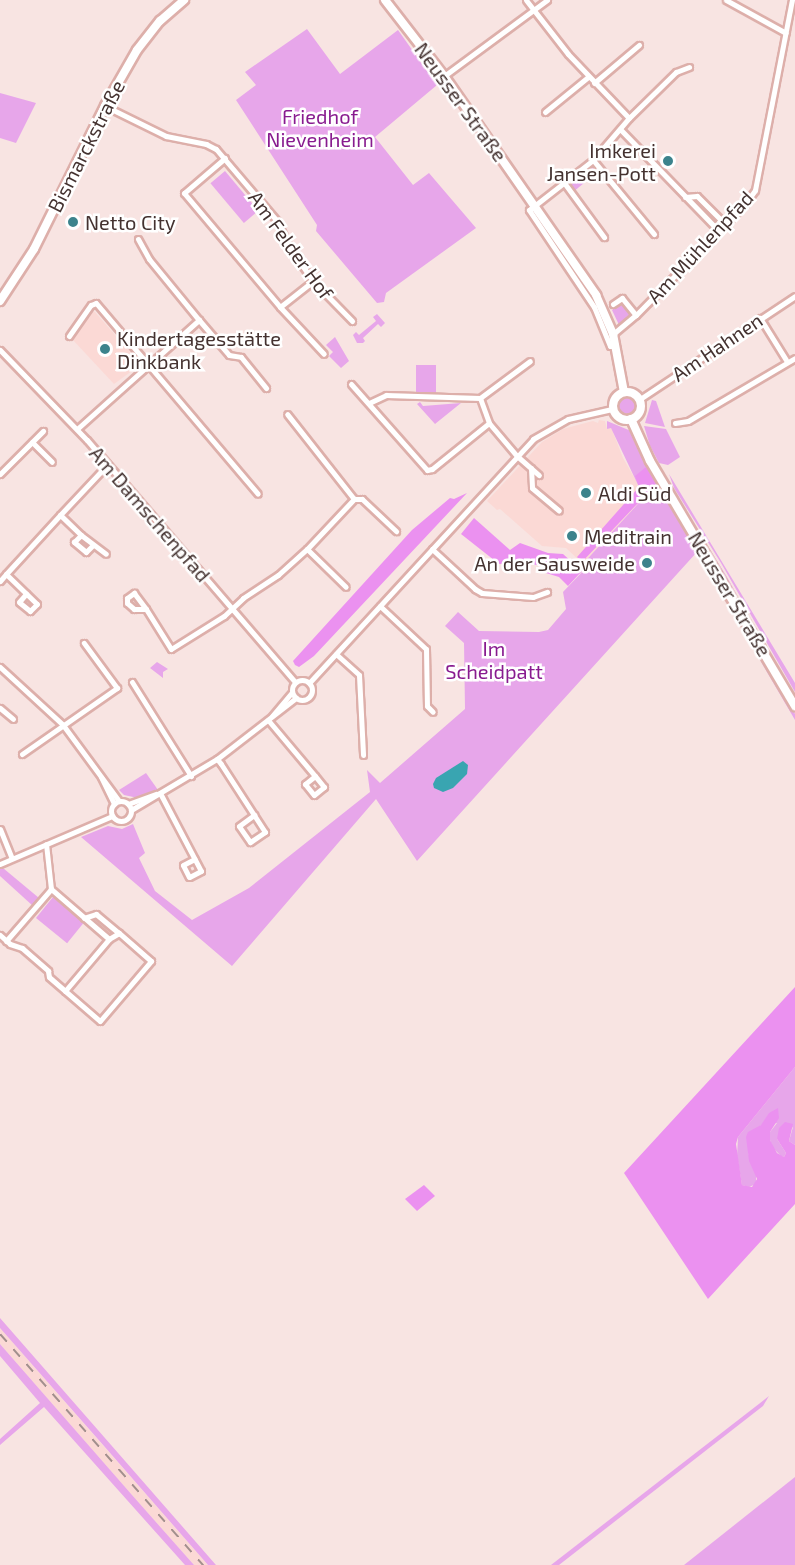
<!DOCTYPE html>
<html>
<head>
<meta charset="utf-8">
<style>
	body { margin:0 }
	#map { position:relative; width:795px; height:1565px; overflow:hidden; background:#f8e4e2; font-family:"Exo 2",sans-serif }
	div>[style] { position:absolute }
	.built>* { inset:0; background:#fbd9d5 }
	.green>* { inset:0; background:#e7a6ea; transform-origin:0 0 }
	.round { border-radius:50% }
	.forest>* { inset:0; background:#eb91f0 }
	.water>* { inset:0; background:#39a5b1 }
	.roads { filter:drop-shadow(2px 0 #ddafaa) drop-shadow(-2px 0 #ddafaa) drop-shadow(0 2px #ddafaa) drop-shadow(0 -2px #ddafaa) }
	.street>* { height:5px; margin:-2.5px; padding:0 2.5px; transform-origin:2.5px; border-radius:2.5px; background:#fff }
	.street>.ring { margin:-2.5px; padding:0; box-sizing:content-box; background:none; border:5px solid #fff; border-radius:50% }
	.secondary>* { height:8px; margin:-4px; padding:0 4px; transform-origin:4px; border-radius:4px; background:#fff }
	.secondary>.ring { margin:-4px; padding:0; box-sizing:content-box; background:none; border:8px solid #fff; border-radius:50% }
	.rail>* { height:2px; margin-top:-1px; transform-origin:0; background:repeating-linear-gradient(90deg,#a28f8d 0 10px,transparent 0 20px) }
	.dots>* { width:16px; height:16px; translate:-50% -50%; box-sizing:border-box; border:3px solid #fff; border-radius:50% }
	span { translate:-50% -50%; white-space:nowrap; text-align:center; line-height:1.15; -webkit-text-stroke:5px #fff; paint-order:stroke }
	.street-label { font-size:20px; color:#443230 }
	.park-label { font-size:20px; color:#881b8f }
	.poi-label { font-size:20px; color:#443230 }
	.right { translate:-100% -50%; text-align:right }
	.left { translate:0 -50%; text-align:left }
</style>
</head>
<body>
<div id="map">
	<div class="built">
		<div style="clip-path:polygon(91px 311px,95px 312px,137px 360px,136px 368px,114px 384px,72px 339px)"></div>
		<div style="clip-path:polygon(599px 420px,605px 421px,607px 429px,611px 427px,623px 458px,645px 496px,583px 564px,566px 548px,542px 546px,500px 509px,497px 510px,487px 501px,542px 442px,563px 429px,593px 421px,598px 423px)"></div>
		<div style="clip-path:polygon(0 1328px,208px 1565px,194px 1565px,132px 1495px,0 1344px)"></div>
	</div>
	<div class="green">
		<div style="clip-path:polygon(307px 29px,340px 74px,398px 30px,437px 85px,375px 137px,413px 185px,429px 173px,476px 228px,386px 293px,384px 302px,377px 303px,316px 231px,317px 225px,236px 100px,256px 85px,245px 72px)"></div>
		<div style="clip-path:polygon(0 93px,36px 103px,16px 143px,0 138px)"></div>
		<div style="clip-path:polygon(594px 164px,600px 170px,573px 192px,568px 184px)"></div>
		<div style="left:225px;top:171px;width:52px;height:19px;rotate:50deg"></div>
		<div style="clip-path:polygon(622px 301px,633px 313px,619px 325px,612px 310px)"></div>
		<div style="clip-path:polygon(377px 314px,385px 323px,381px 327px,378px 324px,363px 338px,365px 341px,363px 343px,357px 343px,353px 335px,356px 332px,359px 335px,376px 321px,373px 317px)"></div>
		<div style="clip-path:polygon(335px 337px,349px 361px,341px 368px,329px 356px,333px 352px,326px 345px)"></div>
		<div style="left:416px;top:365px;width:20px;height:29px"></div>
		<div class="round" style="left:615px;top:394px;width:22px;height:22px"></div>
		<div style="clip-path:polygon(652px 400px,656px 401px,665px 427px,645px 423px)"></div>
		<div style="clip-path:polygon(420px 402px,423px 406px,461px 403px,435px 424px,417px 404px)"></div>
		<div style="clip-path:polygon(607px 421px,631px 431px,657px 483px,725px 590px,795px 714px,795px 720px,697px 552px,417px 861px,376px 799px,232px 966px,81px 837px,108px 826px,122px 829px,133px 824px,145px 853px,139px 858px,155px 891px,192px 920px,249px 888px,370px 792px,367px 770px,380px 783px,465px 709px,464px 643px,445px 626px,458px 612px,479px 631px,539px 632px,548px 630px,566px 609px,563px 592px,583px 571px,580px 567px,657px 483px,639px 487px,611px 428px,607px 429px)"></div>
		<div style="clip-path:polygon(644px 426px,666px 429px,680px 457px,668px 465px,659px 463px,650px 446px)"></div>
		<div style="clip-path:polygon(663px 474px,727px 577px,795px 700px,725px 578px)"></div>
		<div style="clip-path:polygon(669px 474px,795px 683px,795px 692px,721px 563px,674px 488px)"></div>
		<div style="clip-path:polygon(157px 662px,168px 669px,163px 672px,163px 678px,150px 668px)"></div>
		<div style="clip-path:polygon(146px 773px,158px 790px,138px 798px,124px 795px,119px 790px)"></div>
		<div style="clip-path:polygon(3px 868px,39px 898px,33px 906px,0 876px,0 869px)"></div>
		<div style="left:53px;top:897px;width:40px;height:27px;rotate:39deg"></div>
		<div style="clip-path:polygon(795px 1067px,795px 1145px,789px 1141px,793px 1127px,777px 1139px,786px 1153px,784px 1157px,781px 1156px,773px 1148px,770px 1140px,770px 1132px,777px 1123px,761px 1125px,748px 1146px,748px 1153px,756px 1173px,756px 1184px,749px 1187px,742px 1185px,737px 1156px,738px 1137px)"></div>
		<div style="clip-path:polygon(0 1318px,216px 1565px,208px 1565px,104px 1446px,0 1328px)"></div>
		<div style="clip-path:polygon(0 1344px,132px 1495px,194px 1565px,185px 1565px,44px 1407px,0 1445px,0 1439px,40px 1403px,0 1356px)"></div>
		<div style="clip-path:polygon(769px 1396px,763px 1406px,559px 1565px,551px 1565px)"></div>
		<div style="clip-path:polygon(795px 1477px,795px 1565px,684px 1565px)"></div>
	</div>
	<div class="forest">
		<div style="clip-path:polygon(646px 467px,657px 483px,582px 562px,577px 557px,639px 487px,635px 476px)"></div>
		<div style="clip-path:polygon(467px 493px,314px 656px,299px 667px,295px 665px,293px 661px,412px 530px,450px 498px,454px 499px)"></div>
		<div style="clip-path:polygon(474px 518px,510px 550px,520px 543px,548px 553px,563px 554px,582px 571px,568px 586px,559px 577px,546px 573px,543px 565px,499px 564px,461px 534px)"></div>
		<div style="clip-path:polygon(795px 987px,795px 1067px,738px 1137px,736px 1144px,742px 1185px,752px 1187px,757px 1179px,749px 1161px,746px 1137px,748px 1132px,761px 1125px,769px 1113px,778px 1108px,779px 1118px,770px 1132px,770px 1140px,777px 1153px,784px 1157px,786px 1153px,777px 1139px,779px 1128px,785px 1122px,793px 1124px,789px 1141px,795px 1145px,795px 1204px,708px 1299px,624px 1173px)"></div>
		<div style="clip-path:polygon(424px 1185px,435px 1196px,417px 1211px,405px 1199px)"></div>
	</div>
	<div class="water">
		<div style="clip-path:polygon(463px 761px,468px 765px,467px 774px,453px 788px,443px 792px,434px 788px,433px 784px,436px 778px)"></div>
	</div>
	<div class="roads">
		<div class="street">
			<div style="left:526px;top:0;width:68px;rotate:52.1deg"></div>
			<div style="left:568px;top:54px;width:88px;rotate:46.4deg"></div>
			<div style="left:726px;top:0;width:68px;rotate:28.8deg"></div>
			<div style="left:444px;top:76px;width:128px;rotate:-36.4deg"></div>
			<div style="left:594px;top:83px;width:59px;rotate:-40.2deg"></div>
			<div style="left:105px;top:106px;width:68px;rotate:26.2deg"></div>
			<div style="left:166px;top:136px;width:41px;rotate:11.3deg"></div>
			<div style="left:206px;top:144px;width:11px;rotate:27deg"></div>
			<div style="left:216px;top:149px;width:94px;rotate:49.7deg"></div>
			<div style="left:277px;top:221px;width:26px;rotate:65deg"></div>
			<div style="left:288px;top:245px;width:44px;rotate:55.2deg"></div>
			<div style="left:313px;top:281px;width:56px;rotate:45.7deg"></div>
			<div style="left:545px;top:112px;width:55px;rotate:-39.1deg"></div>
			<div style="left:620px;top:129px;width:142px;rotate:45.9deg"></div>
			<div style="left:225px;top:158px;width:54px;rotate:139.5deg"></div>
			<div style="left:184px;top:193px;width:149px;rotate:49.9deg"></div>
			<div style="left:280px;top:307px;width:64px;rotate:46.9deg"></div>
			<div style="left:593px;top:160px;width:96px;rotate:50.5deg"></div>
			<div style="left:565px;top:184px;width:66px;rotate:53.7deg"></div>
			<div style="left:685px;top:197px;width:12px;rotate:-5deg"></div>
			<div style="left:697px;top:196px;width:40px;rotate:45deg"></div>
			<div style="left:138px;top:239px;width:23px;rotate:61deg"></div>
			<div style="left:149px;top:259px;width:79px;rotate:50.7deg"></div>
			<div style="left:199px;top:320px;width:46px;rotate:49.4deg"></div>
			<div style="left:229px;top:355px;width:12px;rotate:9deg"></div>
			<div style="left:241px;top:357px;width:40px;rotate:51deg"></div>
			<div style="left:613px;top:304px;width:11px;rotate:-34deg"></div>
			<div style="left:622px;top:298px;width:22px;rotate:51deg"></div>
			<div style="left:280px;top:307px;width:42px;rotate:-38.2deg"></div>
			<div style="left:760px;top:318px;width:49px;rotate:58.2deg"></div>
			<div style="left:613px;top:334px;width:30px;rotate:-40deg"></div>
			<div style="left:636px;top:315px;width:156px;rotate:-45.5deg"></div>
			<div style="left:745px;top:204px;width:17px;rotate:-54deg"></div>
			<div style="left:755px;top:190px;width:194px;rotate:-79deg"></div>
			<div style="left:69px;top:336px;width:38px;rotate:-55deg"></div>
			<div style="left:91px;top:305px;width:5px;rotate:-22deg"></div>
			<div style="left:96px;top:303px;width:250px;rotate:49.7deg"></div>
			<div style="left:616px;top:345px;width:6px;rotate:171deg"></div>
			<div style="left:610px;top:346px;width:42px;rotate:-112.3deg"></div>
			<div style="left:594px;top:307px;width:117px;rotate:-123.8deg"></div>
			<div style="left:529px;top:210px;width:81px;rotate:-38deg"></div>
			<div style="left:593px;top:160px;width:55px;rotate:-49.4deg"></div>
			<div style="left:629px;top:118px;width:66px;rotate:-44.4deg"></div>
			<div style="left:676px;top:72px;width:14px;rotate:-21deg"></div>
			<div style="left:0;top:350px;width:125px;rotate:46deg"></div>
			<div style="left:87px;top:440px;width:319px;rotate:49.3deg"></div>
			<div style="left:351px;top:384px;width:115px;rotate:48.5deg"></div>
			<div style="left:427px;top:470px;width:5px;rotate:-11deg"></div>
			<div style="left:432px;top:469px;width:73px;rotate:-38.9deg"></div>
			<div style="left:480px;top:398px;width:27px;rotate:70deg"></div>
			<div style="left:489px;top:423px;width:43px;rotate:49.7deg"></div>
			<div style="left:517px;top:456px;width:29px;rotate:41deg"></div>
			<div style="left:480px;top:398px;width:62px;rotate:-36.5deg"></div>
			<div style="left:640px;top:399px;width:186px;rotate:-33.6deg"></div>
			<div style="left:369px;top:403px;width:19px;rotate:-25deg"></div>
			<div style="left:386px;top:395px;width:94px;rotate:1.8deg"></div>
			<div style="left:675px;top:423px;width:13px;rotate:-9deg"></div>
			<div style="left:688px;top:421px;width:124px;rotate:-30.5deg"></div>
			<div style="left:77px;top:429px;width:164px;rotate:-41.8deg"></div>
			<div style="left:32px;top:442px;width:28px;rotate:45deg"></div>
			<div style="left:531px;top:468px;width:20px;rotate:87deg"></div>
			<div style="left:532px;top:488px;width:35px;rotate:40deg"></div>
			<div style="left:0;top:474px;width:61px;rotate:-45deg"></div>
			<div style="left:354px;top:499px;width:8px"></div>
			<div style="left:362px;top:499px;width:47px;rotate:43.3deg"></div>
			<div style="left:81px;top:535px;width:29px;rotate:-136deg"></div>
			<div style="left:60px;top:515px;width:69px;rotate:-46.8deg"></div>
			<div style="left:93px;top:545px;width:10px;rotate:135deg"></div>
			<div style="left:86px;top:552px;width:16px;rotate:-140deg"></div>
			<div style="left:74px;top:542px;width:10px;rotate:-45deg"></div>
			<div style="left:81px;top:535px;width:31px;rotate:37deg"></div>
			<div style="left:307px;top:549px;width:54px;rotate:44.3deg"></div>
			<div style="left:432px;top:549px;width:59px;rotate:42.9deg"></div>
			<div style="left:475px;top:589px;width:8px;rotate:30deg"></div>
			<div style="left:482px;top:593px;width:51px;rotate:4.5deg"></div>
			<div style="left:533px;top:597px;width:15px;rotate:-20deg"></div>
			<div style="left:6px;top:574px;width:80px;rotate:-47.5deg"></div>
			<div style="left:0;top:581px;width:9px;rotate:-49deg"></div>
			<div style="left:6px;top:574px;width:43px;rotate:44.1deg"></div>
			<div style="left:37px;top:604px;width:10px;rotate:135deg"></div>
			<div style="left:30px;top:611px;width:14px;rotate:-141deg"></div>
			<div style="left:19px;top:602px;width:11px;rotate:-49deg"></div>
			<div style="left:380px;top:606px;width:63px;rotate:43.1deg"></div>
			<div style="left:426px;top:649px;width:57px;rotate:89deg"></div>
			<div style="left:427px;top:706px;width:8px;rotate:45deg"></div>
			<div style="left:146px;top:609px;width:12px;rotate:180deg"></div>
			<div style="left:134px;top:609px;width:9px;rotate:-139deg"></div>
			<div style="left:127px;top:603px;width:5px;rotate:-90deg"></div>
			<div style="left:127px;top:598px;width:9px;rotate:-36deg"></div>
			<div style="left:134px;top:593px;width:20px;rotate:53deg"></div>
			<div style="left:146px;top:609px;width:47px;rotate:58deg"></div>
			<div style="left:171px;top:649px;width:62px;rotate:-31.9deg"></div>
			<div style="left:224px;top:616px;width:26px;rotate:-43deg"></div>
			<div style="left:243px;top:598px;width:42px;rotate:-33.3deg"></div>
			<div style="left:278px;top:575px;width:39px;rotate:-42deg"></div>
			<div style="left:307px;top:549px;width:69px;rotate:-46.8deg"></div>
			<div style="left:354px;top:499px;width:108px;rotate:-128.2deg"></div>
			<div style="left:336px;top:654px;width:31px;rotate:42deg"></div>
			<div style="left:359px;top:675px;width:80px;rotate:87.1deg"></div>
			<div style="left:0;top:667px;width:86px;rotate:42.6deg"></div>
			<div style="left:63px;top:725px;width:94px;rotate:53.6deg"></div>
			<div class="ring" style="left:292px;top:680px;width:15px;height:15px"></div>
			<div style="left:132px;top:682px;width:111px;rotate:57.9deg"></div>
			<div style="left:309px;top:683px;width:331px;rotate:-47.4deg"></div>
			<div style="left:533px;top:439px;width:40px;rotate:-29.7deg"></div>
			<div style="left:568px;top:419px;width:45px;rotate:-12.8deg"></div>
			<div style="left:0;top:708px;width:17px;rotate:40deg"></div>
			<div style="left:272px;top:716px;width:31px;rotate:-50deg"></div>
			<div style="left:268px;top:720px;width:73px;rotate:50deg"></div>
			<div style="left:315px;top:776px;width:13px;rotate:141deg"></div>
			<div style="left:305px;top:784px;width:14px;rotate:51deg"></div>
			<div style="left:314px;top:795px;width:13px;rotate:-39deg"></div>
			<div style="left:324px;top:787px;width:14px;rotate:-129deg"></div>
			<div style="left:22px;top:754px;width:116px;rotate:-34.8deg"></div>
			<div style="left:117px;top:688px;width:56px;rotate:-126.3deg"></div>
			<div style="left:217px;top:759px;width:6px;rotate:51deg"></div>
			<div style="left:221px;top:764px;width:81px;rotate:57.1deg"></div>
			<div style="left:265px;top:832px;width:18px;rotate:146deg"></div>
			<div style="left:250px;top:842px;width:19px;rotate:-125deg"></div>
			<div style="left:239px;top:826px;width:19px;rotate:-36deg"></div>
			<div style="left:101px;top:777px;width:30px;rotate:64deg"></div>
			<div style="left:160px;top:793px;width:88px;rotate:62.3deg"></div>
			<div style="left:201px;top:871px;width:13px;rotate:153deg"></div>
			<div style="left:189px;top:877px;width:13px;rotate:-117deg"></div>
			<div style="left:183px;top:865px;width:13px;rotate:-27deg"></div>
			<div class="ring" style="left:111px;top:801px;width:15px;height:15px"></div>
			<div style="left:128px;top:804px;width:30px;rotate:-20deg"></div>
			<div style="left:131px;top:810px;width:100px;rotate:-30.7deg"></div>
			<div style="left:217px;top:759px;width:100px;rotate:-37.7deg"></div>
			<div style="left:0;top:829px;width:31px;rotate:68deg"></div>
			<div style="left:0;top:864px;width:122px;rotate:-23.2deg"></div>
			<div style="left:84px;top:918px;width:13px;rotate:-18deg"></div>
			<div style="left:96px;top:914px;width:30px;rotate:40deg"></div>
			<div style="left:0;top:935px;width:13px;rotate:42deg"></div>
			<div style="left:10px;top:944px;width:13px;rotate:18deg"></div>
			<div style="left:22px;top:948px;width:35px;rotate:41deg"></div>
			<div style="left:48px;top:971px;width:6px;rotate:81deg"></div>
			<div style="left:49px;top:977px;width:67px;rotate:40.8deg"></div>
			<div style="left:100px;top:1021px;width:79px;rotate:-49.6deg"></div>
			<div style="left:151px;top:961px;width:43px;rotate:-138.8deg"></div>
			<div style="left:119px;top:933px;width:12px;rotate:149deg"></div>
			<div style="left:109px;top:939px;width:77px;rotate:-139.2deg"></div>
			<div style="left:51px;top:889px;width:45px;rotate:-96.3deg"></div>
			<div style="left:6px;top:941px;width:69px;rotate:-49.1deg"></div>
			<div style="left:65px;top:991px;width:68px;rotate:-49.8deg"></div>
		</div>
		<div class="secondary">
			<div style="left:385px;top:0;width:96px;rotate:52.2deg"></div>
			<div style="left:444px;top:76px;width:267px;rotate:55.2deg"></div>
			<div style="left:596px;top:295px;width:43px;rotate:66.4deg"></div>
			<div style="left:613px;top:334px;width:59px;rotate:79.3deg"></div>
			<div style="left:0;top:301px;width:62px;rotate:-56.8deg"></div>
			<div style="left:34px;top:249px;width:160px;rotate:-63.6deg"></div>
			<div style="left:105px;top:106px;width:64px;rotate:-60.3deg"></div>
			<div style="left:137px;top:50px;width:37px;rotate:-52deg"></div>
			<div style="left:160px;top:21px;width:32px;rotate:-41deg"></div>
			<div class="ring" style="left:613px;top:392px;width:20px;height:20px"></div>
			<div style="left:631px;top:419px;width:46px;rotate:65.7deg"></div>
			<div style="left:650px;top:461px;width:285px;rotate:59.4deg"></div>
		</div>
	</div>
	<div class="rail">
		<div style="left:0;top:1334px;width:308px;rotate:48.7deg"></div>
	</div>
	<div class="dots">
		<div style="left:668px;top:161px;background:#3c838c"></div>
		<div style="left:73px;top:222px;background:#3c838c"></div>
		<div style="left:105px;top:349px;background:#3c838c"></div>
		<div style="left:586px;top:493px;background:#3c838c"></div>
		<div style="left:572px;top:536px;background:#3c838c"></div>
		<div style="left:647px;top:563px;background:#3c838c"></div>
	</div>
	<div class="street-label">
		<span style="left:461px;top:102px;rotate:54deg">Neusser Straße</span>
		<span style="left:86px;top:146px;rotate:-63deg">Bismarckstraße</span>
		<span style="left:291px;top:245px;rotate:54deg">Am Felder Hof</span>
		<span style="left:700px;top:247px;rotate:-47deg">Am Mühlenpfad</span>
		<span style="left:717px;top:347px;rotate:-34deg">Am Hahnen</span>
		<span style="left:150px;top:514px;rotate:49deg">Am Damschenpfad</span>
		<span style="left:730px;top:594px;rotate:59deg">Neusser Straße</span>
	</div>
	<div class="park-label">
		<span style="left:320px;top:128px">Friedhof<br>Nievenheim</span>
		<span style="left:494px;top:660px">Im<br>Scheidpatt</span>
	</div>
	<div class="poi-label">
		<span class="right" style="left:656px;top:162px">Imkerei<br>Jansen-Pott</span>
		<span class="left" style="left:85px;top:222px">Netto City</span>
		<span class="left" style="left:117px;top:350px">Kindertagesstätte<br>Dinkbank</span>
		<span class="left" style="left:598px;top:493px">Aldi Süd</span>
		<span class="left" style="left:584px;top:536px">Meditrain</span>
		<span class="right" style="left:635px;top:563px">An der Sausweide</span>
	</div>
</div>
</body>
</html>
